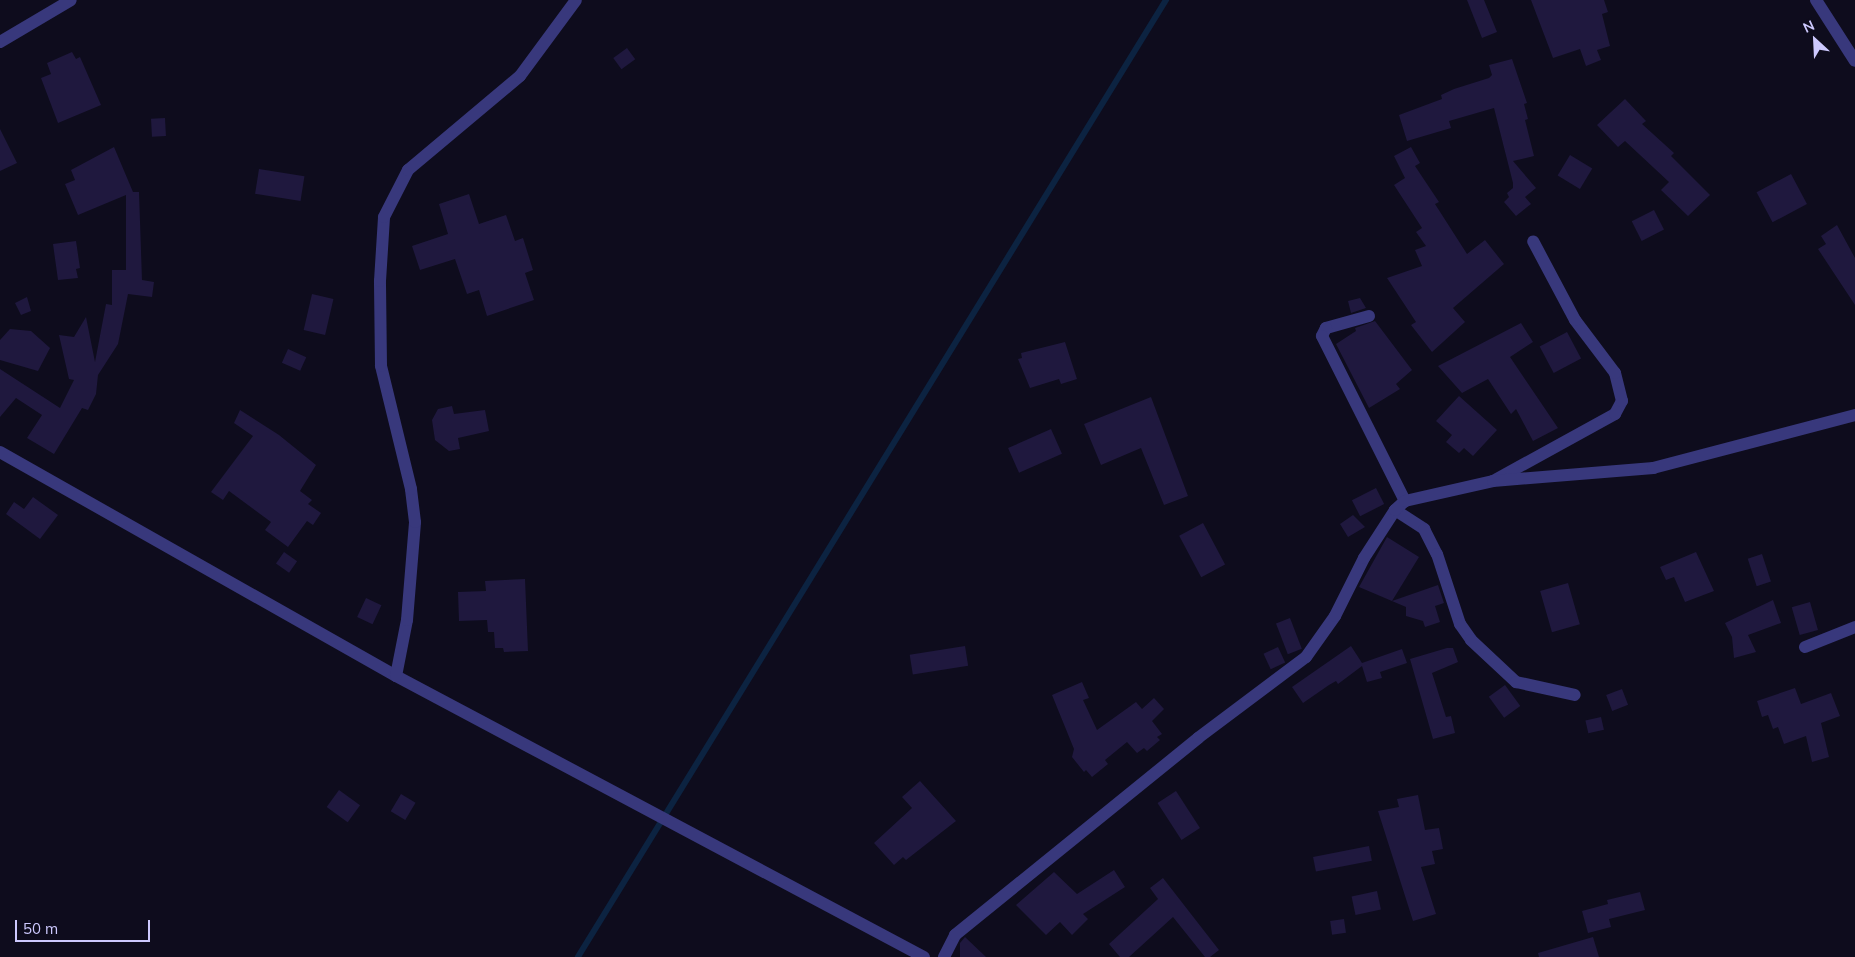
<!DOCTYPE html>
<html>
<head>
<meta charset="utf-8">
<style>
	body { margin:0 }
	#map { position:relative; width:1855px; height:957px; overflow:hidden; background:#0e0c1d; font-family:Mulish,sans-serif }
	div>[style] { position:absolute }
	.stream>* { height:5.5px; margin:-2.75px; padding:0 2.75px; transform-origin:2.75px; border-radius:2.75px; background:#0c2341 }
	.building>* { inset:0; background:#1f183e; transform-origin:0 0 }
	.minor>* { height:12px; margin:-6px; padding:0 6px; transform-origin:6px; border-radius:6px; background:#38387c }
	span { translate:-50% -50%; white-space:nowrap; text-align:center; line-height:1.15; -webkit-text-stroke:4.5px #0e0c1d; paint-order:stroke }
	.north { position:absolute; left:1790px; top:15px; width:50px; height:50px; -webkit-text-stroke:4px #0e0c1d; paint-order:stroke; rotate:335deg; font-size:14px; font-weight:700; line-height:20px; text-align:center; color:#cdc9fe }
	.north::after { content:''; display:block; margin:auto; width:18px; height:22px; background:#cdc9fe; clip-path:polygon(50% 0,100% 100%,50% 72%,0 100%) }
	.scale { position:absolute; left:15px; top:920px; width:135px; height:22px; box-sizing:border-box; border:2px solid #cdc9fe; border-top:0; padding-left:6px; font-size:15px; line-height:18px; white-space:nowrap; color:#cdc9fe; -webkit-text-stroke:4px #0e0c1d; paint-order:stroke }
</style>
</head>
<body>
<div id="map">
	<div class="stream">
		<div style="left:578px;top:957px;width:1123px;rotate:-58.43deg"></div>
	</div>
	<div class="building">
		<div style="clip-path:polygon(1467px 0,1484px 0,1497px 32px,1482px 38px)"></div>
		<div style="clip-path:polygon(1531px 0,1604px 0,1608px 12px,1602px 14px,1610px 46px,1597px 50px,1601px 60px,1586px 66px,1580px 49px,1553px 58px)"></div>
		<div style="left:627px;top:48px;width:14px;height:17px;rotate:54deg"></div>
		<div style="clip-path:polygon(72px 52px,76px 59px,80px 57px,101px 105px,58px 123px,41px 78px,51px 74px,47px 63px)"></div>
		<div style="clip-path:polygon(1512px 59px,1527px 103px,1524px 104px,1528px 119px,1525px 120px,1534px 156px,1513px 161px,1536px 188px,1525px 197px,1531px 204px,1516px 216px,1504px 202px,1509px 197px,1507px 193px,1513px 188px,1513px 183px,1494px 108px,1449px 121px,1451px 128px,1407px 141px,1399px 115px,1442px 99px,1441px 95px,1454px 89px,1489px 78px,1492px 75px,1489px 65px)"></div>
		<div style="clip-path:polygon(1625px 99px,1646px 121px,1642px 124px,1674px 153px,1671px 156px,1710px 195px,1688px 216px,1661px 190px,1669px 182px,1625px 141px,1618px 147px,1597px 125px)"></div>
		<div style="left:165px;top:118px;width:18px;height:14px;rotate:87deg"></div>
		<div style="clip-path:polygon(0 129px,17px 163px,0 171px)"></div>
		<div style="clip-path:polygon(114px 147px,133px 192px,139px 192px,142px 280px,154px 282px,152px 297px,128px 294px,118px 344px,98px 375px,96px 394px,88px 410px,82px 408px,54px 454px,27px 438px,42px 415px,16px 398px,0 417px,0 369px,60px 408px,74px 380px,69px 379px,59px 335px,74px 337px,86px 317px,95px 362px,106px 304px,112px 305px,112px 270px,126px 270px,126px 195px,78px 215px,65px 184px,75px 180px,71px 170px)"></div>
		<div style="clip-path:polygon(1411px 147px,1420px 163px,1415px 166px,1439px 202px,1435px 204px,1467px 254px,1485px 240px,1504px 264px,1453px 308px,1465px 322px,1432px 352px,1411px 325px,1416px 322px,1387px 278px,1422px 266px,1415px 250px,1426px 246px,1416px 232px,1422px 228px,1394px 185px,1405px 178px,1394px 156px)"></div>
		<div style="left:1570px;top:155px;width:26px;height:24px;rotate:31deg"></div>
		<div style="left:259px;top:169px;width:46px;height:25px;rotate:9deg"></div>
		<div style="left:1791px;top:174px;width:34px;height:39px;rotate:62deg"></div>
		<div style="clip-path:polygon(469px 194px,479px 224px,506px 215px,515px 241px,523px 238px,533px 270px,525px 273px,534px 300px,487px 316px,479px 290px,467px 294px,455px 259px,420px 270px,412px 246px,448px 234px,439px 204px)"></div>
		<div style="left:1654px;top:210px;width:22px;height:25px;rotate:63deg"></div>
		<div style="clip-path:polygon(1837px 225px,1855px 258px,1855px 305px,1818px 249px,1826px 244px,1821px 236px)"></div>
		<div style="clip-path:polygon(76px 241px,80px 268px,76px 269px,78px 278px,58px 280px,53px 244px)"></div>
		<div style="left:312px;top:294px;width:22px;height:37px;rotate:13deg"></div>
		<div style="clip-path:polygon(27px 297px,31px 311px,21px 315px,15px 303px)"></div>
		<div style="clip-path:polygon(1360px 298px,1366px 308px,1351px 313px,1348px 301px)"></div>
		<div style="clip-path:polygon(1375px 321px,1412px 370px,1396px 384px,1400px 389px,1369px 408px,1336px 344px,1356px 331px,1355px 328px)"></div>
		<div style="clip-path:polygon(1521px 323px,1533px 342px,1510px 357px,1558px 428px,1533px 441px,1516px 409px,1511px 414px,1488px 379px,1462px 393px,1438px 366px)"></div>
		<div style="clip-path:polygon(10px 329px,31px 331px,50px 348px,38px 371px,0 360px,0 340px)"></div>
		<div style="left:1567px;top:332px;width:30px;height:31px;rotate:62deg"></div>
		<div style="clip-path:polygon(1065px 342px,1077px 379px,1061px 384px,1059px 379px,1030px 388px,1018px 359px,1022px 358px,1021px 353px)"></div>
		<div style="left:288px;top:349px;width:20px;height:15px;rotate:24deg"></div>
		<div style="clip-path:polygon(1459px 396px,1497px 430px,1473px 456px,1464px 448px,1459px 453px,1446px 442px,1452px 435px,1436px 421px)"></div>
		<div style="clip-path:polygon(1151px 397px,1188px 496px,1164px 505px,1141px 448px,1101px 465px,1084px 424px)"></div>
		<div style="clip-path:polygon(452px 406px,454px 414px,485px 410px,489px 431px,458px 438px,460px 449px,449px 451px,435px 440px,432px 420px,438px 409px)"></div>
		<div style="clip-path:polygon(240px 410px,279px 435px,316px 465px,300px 491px,312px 500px,308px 504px,321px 513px,313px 525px,307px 521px,288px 547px,265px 530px,271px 522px,229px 491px,223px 500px,211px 492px,253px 436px,234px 423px)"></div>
		<div style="left:1051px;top:429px;width:27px;height:47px;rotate:66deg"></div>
		<div style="left:1376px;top:488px;width:18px;height:27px;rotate:63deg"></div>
		<div style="clip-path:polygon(33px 497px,58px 515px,40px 539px,6px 514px,14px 502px,24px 509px)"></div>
		<div style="clip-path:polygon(1353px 515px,1365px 527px,1348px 537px,1340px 524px)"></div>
		<div style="left:1203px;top:523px;width:47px;height:27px;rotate:62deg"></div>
		<div style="clip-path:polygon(1387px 537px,1419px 557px,1392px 601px,1438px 585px,1444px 603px,1435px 606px,1440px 622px,1425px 627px,1423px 621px,1406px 616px,1406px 607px,1359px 587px)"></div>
		<div style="left:284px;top:552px;width:16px;height:14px;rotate:35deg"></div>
		<div style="clip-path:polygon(1696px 552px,1714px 591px,1685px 602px,1674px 577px,1666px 580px,1660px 567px)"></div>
		<div style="left:1762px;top:554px;width:29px;height:15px;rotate:72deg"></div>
		<div style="clip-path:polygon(525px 579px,528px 651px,504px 652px,503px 648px,495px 648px,494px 632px,488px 632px,487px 620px,459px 621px,458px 592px,486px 591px,485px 581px)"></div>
		<div style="left:1568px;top:583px;width:43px;height:29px;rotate:74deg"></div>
		<div style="left:366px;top:598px;width:17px;height:21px;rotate:25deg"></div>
		<div style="clip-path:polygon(1773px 600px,1781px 623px,1748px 635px,1756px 652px,1734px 658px,1732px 637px,1725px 623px)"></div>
		<div style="left:1810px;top:602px;width:29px;height:19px;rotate:74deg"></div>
		<div style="left:1290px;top:618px;width:33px;height:15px;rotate:69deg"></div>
		<div style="left:965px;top:646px;width:20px;height:56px;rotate:81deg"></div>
		<div style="clip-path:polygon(1351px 646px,1362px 663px,1402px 649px,1407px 663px,1380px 672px,1382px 678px,1367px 682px,1362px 666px,1338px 684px,1336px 681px,1329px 685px,1303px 703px,1292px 687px)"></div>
		<div style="left:1278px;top:647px;width:17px;height:16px;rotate:65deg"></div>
		<div style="clip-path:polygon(1447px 648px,1453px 648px,1458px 662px,1432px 673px,1446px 717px,1451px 716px,1455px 733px,1433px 739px,1410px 659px)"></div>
		<div style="clip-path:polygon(1082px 682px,1089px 698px,1083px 700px,1097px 730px,1136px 702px,1142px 709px,1154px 698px,1164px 709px,1152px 721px,1162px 734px,1157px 737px,1160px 740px,1147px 751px,1144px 748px,1137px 753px,1127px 742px,1105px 760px,1108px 764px,1092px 777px,1086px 770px,1084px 772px,1072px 757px,1074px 749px,1052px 695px)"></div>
		<div style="left:1505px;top:685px;width:26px;height:20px;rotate:54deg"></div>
		<div style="clip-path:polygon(1795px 688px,1801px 704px,1831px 693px,1840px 716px,1821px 723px,1829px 757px,1812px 762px,1806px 736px,1784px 744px,1778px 727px,1773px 729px,1768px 715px,1762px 717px,1757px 701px)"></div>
		<div style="left:1622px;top:689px;width:17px;height:17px;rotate:69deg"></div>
		<div style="left:1601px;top:717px;width:13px;height:16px;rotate:77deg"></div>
		<div style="clip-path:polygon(920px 781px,956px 821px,906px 860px,903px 857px,894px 865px,874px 843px,912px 808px,902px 797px)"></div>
		<div style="left:339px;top:790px;width:26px;height:21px;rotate:36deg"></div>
		<div style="left:1176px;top:791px;width:44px;height:22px;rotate:57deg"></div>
		<div style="left:401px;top:794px;width:17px;height:20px;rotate:31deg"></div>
		<div style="clip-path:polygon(1418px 795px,1425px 830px,1439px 828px,1443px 849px,1432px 851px,1435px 864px,1421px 867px,1436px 914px,1413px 921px,1378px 811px,1399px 807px,1397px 799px)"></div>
		<div style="left:1369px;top:846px;width:15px;height:57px;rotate:79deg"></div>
		<div style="clip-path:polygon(1114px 870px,1125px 887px,1083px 914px,1088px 919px,1072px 935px,1060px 922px,1046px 935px,1016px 905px,1054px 872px,1077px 894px)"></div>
		<div style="clip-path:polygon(1163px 878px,1219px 950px,1210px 957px,1205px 957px,1173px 917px,1129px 957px,1120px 957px,1109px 944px,1158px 899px,1150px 888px)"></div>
		<div style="left:1377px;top:891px;width:19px;height:26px;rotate:78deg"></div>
		<div style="clip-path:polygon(1640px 892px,1645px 910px,1609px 919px,1611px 927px,1588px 933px,1582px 911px,1608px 904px,1607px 900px)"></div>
		<div style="left:1344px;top:919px;width:14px;height:14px;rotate:82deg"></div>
		<div style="clip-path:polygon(965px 937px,986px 957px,960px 957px,960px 943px)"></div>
		<div style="clip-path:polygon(1593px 937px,1599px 957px,1539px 957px,1538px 953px)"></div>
	</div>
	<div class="minor">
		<div style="left:1816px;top:0;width:72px;rotate:57.4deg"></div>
		<div style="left:0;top:42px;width:82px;rotate:-30.6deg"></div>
		<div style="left:1369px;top:316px;width:45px;rotate:164.4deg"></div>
		<div style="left:1326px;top:328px;width:9px;rotate:117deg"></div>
		<div style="left:1322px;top:336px;width:185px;rotate:63.3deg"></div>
		<div style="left:0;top:452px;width:455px;rotate:29.5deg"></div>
		<div style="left:396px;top:676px;width:598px;rotate:28.02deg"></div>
		<div style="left:1495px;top:480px;width:137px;rotate:-28.8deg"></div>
		<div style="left:1615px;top:414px;width:15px;rotate:-62deg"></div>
		<div style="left:1622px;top:401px;width:29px;rotate:-104deg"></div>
		<div style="left:1615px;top:373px;width:66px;rotate:-127deg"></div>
		<div style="left:1575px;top:320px;width:89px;rotate:-118deg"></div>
		<div style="left:1395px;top:510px;width:35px;rotate:33deg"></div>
		<div style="left:1424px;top:529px;width:28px;rotate:63deg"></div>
		<div style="left:1437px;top:554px;width:74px;rotate:71.8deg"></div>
		<div style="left:1460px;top:624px;width:19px;rotate:55deg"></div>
		<div style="left:1471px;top:640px;width:62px;rotate:43deg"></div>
		<div style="left:1516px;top:682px;width:60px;rotate:12.4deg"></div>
		<div style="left:1805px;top:647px;width:54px;rotate:-21.8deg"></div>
		<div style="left:396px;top:676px;width:57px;rotate:-78.9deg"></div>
		<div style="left:407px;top:620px;width:98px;rotate:-85.3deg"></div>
		<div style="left:415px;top:522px;width:33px;rotate:-97deg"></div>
		<div style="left:411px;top:489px;width:127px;rotate:-103.7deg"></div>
		<div style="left:381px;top:366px;width:85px;rotate:-90.7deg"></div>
		<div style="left:380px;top:281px;width:64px;rotate:-86.4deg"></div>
		<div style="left:384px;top:217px;width:53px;rotate:-62.9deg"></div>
		<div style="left:408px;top:170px;width:146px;rotate:-40deg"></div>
		<div style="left:520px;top:76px;width:94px;rotate:-53.6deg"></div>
		<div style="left:944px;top:957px;width:25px;rotate:-63deg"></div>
		<div style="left:955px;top:935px;width:313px;rotate:-39deg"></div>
		<div style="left:1198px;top:738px;width:135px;rotate:-36.9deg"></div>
		<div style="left:1306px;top:657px;width:50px;rotate:-54.7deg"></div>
		<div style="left:1335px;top:616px;width:65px;rotate:-63.4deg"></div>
		<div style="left:1364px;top:558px;width:57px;rotate:-57.1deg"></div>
		<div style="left:1395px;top:510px;width:13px;rotate:-42deg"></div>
		<div style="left:1405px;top:501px;width:90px;rotate:-12.8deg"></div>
		<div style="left:1493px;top:481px;width:161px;rotate:-4.6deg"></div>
		<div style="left:1653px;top:468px;width:209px;rotate:-14.7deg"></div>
	</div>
	<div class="north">N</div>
	<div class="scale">50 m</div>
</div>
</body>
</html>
